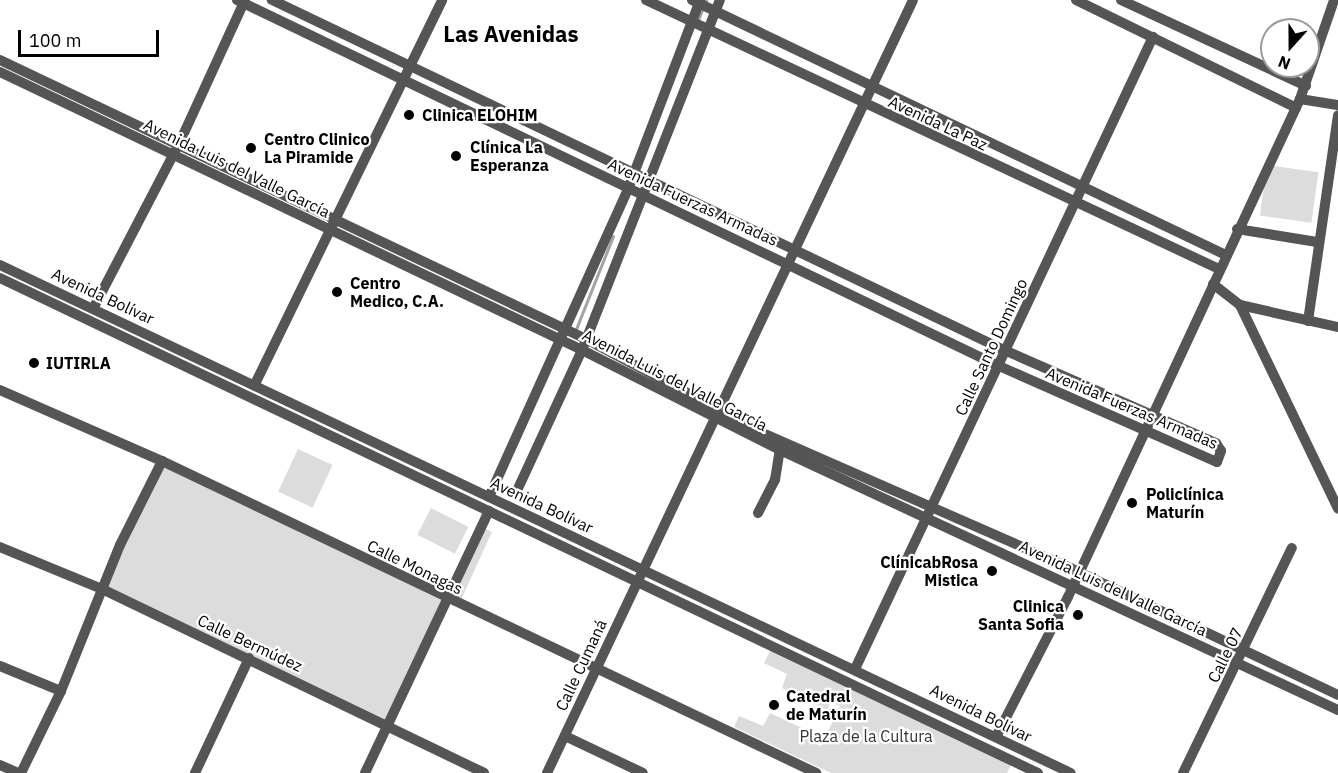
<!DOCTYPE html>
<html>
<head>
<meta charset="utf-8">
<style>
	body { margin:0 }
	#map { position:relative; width:1338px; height:773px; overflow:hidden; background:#fff; font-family:"IBM Plex Sans",sans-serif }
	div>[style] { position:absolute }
	.green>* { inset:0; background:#dcdcdc; transform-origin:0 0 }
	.stream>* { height:3px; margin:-1.5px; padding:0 1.5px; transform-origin:1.5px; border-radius:1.5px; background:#a3a3a3 }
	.minor>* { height:10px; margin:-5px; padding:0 5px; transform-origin:5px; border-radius:5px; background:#555 }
	.dots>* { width:16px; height:16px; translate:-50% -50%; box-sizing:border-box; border:3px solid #fff; border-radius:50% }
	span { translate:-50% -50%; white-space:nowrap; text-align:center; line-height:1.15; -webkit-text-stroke:4.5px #fff; paint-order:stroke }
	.poi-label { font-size:16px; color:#000; font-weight:700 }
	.left { translate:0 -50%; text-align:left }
	.right { translate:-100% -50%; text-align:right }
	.street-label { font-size:16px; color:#000 }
	.park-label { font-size:16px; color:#333 }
	.district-label { font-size:22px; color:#000; font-weight:700 }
	.north { position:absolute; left:1260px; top:18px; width:60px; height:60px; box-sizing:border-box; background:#fff; border:2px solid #999; border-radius:50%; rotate:201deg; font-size:16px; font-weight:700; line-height:24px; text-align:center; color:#000 }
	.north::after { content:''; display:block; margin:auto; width:21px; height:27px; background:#000; clip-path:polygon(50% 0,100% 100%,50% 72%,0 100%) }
	.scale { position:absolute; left:18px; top:30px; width:141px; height:27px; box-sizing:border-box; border:3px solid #000; border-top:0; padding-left:8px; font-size:18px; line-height:21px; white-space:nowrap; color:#000; -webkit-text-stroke:4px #fff; paint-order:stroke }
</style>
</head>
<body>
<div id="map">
	<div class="green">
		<div style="left:1267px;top:165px;width:52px;height:51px;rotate:8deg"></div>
		<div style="left:298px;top:449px;width:38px;height:47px;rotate:25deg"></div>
		<div style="clip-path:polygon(162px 461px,448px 599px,482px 527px,492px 532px,459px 604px,449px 599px,387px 724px,102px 589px)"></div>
		<div style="left:431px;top:508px;width:42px;height:30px;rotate:27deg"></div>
		<div style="clip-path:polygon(771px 649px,1011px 765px,1007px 773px,831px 773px,734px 727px,739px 716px,763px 726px,770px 713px,815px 734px,812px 742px,821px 746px,840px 706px,831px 702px,827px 710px,782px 688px,787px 674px,764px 663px)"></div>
	</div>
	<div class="stream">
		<div style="left:698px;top:20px;width:22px;rotate:-68deg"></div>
		<div style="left:576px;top:329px;width:100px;rotate:-68.3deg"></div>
	</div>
	<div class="minor">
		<div style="left:237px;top:0;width:845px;rotate:25.66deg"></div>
		<div style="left:999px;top:366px;width:238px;rotate:23.8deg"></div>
		<div style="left:1217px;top:462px;width:12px;rotate:-70deg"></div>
		<div style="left:1221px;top:451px;width:9px;rotate:-122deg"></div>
		<div style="left:1216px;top:443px;width:229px;rotate:-156.3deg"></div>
		<div style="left:1006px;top:351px;width:814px;rotate:-154.44deg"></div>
		<div style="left:646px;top:0;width:633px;rotate:25.15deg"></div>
		<div style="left:692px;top:0;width:592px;rotate:25.53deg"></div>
		<div style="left:1076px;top:0;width:245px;rotate:26.1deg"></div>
		<div style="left:1121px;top:0;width:204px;rotate:24.9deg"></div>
		<div style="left:0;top:60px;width:649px;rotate:25.46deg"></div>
		<div style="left:586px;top:339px;width:203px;rotate:28deg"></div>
		<div style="left:765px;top:434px;width:343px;rotate:23.7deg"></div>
		<div style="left:1079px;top:572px;width:287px;rotate:25.4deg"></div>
		<div style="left:0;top:72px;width:645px;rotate:25.53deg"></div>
		<div style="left:582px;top:350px;width:222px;rotate:26.8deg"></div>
		<div style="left:780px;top:450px;width:616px;rotate:24.98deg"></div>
		<div style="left:1300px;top:99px;width:38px;rotate:9deg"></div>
		<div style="left:1237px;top:229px;width:81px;rotate:9.2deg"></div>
		<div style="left:0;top:265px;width:1185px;rotate:25.38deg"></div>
		<div style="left:0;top:278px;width:1150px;rotate:25.5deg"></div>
		<div style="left:1213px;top:284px;width:34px;rotate:38deg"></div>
		<div style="left:1240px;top:305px;width:100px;rotate:12.7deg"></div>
		<div style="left:1240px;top:305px;width:226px;rotate:64.3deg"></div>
		<div style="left:94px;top:307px;width:184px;rotate:-62.5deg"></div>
		<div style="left:179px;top:144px;width:158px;rotate:-65.4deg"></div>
		<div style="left:1308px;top:321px;width:208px;rotate:-81.7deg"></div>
		<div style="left:255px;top:384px;width:427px;rotate:-64deg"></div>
		<div style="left:0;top:390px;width:177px;rotate:23.7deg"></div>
		<div style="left:162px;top:461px;width:725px;rotate:25.5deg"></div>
		<div style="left:515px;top:495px;width:160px;rotate:-65.2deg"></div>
		<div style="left:582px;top:350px;width:376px;rotate:-68.5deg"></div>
		<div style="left:489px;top:497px;width:338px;rotate:-65.7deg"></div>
		<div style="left:628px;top:189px;width:202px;rotate:-69.1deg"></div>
		<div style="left:758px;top:513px;width:37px;rotate:-63deg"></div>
		<div style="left:775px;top:480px;width:30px;rotate:-81deg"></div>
		<div style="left:0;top:547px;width:110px;rotate:22.4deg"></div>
		<div style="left:102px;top:589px;width:424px;rotate:25.7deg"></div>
		<div style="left:0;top:666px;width:66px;rotate:22.3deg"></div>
		<div style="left:855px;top:669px;width:699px;rotate:-64.76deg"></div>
		<div style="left:565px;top:736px;width:86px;rotate:25.4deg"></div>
		<div style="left:996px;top:737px;width:157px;rotate:-62.8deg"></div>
		<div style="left:1068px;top:597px;width:549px;rotate:-65.02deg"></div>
		<div style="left:1300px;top:99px;width:105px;rotate:-71deg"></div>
		<div style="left:0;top:765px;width:20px;rotate:24deg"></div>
		<div style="left:21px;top:773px;width:91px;rotate:-64deg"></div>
		<div style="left:61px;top:691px;width:157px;rotate:-68deg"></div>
		<div style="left:120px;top:545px;width:94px;rotate:-63.4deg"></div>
		<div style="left:195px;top:773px;width:127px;rotate:-64.8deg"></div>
		<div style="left:365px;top:773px;width:290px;rotate:-64.7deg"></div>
		<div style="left:547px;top:773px;width:855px;rotate:-64.66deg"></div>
		<div style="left:1183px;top:773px;width:250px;rotate:-64.2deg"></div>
	</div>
	<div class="dots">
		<div style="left:409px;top:115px;background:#000"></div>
		<div style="left:251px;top:148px;background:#000"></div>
		<div style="left:456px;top:156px;background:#000"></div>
		<div style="left:337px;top:292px;background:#000"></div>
		<div style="left:34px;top:363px;background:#000"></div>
		<div style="left:1132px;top:503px;background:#000"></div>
		<div style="left:992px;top:571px;background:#000"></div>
		<div style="left:1078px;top:615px;background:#000"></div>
		<div style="left:774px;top:705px;background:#000"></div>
	</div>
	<div class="poi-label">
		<span class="left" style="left:422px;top:115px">Clinica ELOHIM</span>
		<span class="left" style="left:264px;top:148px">Centro Clinico<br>La Piramide</span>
		<span class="left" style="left:470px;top:156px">Clínica La<br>Esperanza</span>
		<span class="left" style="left:350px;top:292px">Centro<br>Medico, C.A.</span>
		<span class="left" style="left:46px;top:363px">IUTIRLA</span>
		<span class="left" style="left:1146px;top:503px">Policlínica<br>Maturín</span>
		<span class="right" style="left:978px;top:571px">ClínicabRosa<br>Mistica</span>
		<span class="right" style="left:1064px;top:615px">Clinica<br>Santa Sofia</span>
		<span class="left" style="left:786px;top:705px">Catedral<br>de Maturín</span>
	</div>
	<div class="street-label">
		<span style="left:938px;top:123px;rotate:25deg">Avenida La Paz</span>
		<span style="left:237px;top:168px;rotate:26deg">Avenida Luis del Valle García</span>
		<span style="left:693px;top:202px;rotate:25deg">Avenida Fuerzas Armadas</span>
		<span style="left:103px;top:296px;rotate:25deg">Avenida Bolívar</span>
		<span style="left:991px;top:347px;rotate:-65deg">Calle Santo Domingo</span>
		<span style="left:675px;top:380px;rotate:27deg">Avenida Luis del Valle García</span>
		<span style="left:1132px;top:408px;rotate:23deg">Avenida Fuerzas Armadas</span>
		<span style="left:542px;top:505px;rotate:25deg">Avenida Bolívar</span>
		<span style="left:415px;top:567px;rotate:26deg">Calle Monagas</span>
		<span style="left:1113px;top:588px;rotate:25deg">Avenida Luis del Valle García</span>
		<span style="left:250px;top:643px;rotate:25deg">Calle Bermúdez</span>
		<span style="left:1225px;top:655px;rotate:-64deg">Calle 07</span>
		<span style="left:581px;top:665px;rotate:-65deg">Calle Cumaná</span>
		<span style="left:981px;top:713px;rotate:26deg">Avenida Bolívar</span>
	</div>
	<div class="park-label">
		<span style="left:866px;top:736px">Plaza de la Cultura</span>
	</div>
	<div class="district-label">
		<span style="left:511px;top:34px">Las Avenidas</span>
	</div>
	<div class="north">N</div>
	<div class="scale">100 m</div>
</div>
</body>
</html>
